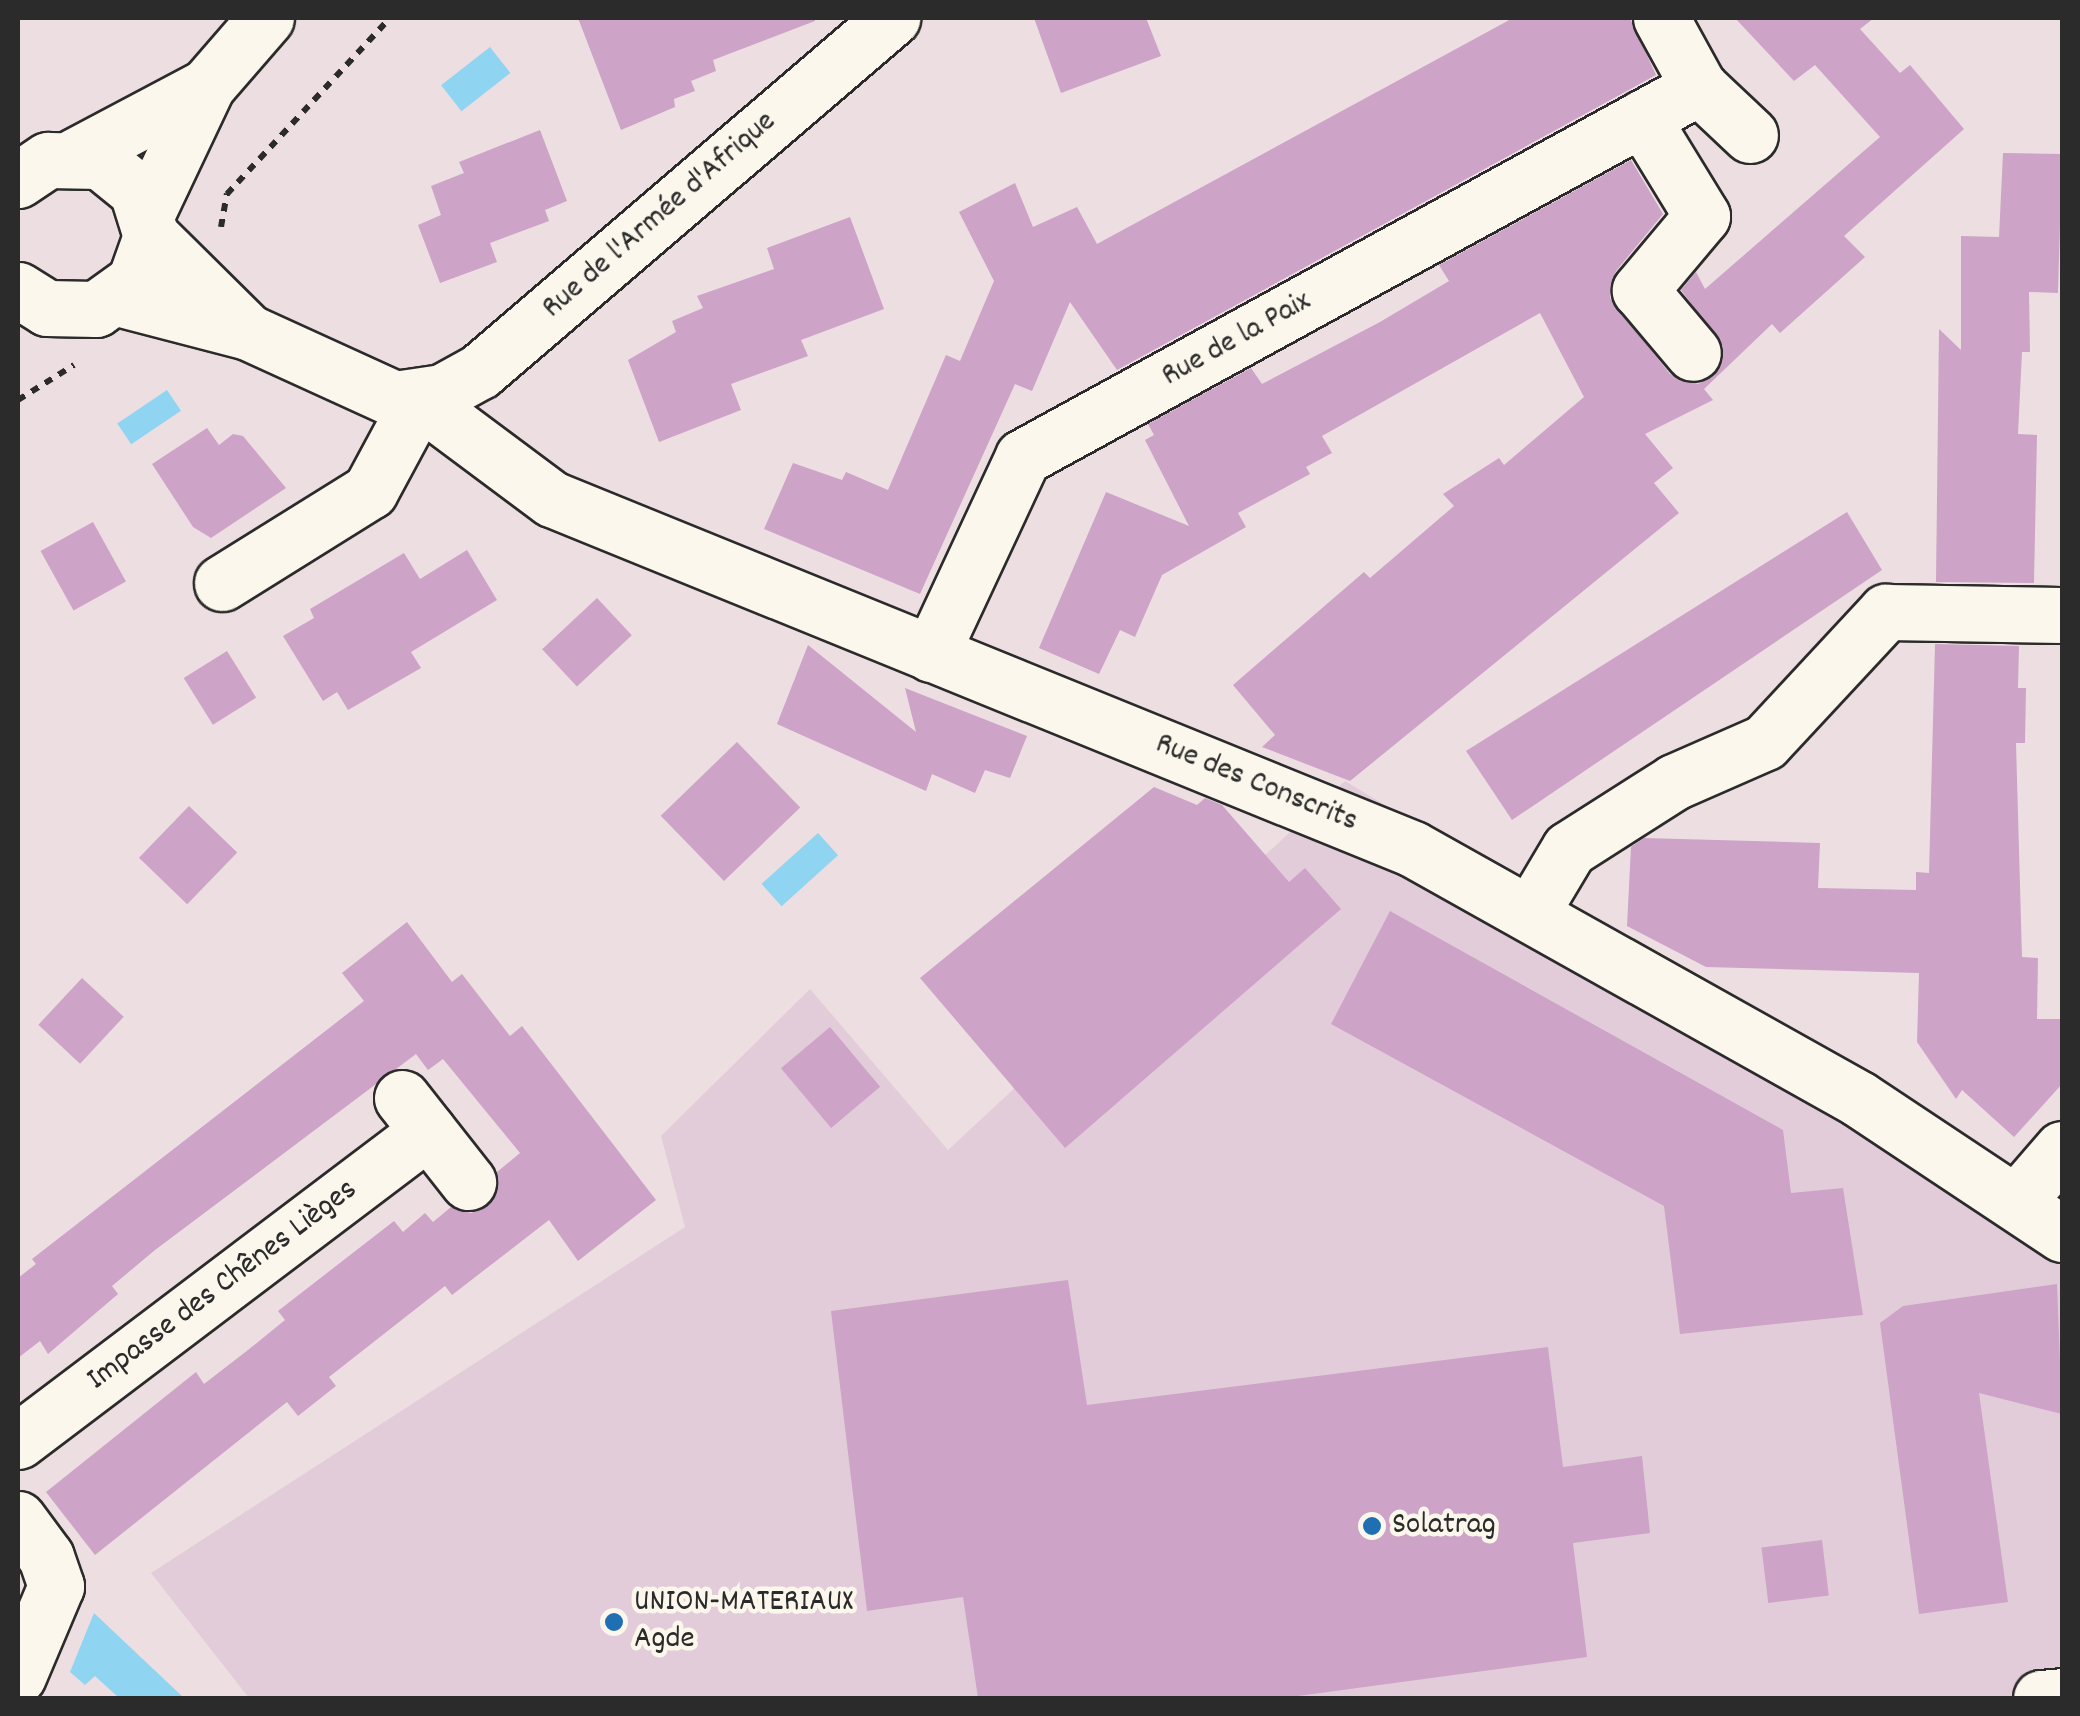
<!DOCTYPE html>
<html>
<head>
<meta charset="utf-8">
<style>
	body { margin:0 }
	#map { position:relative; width:2080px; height:1716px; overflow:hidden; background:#eddee1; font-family:Dekko,sans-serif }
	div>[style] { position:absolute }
	.built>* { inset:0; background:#e3ccd9 }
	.water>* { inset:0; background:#8fd4f0; transform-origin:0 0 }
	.building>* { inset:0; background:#cda3c7; transform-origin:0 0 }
	.path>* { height:6px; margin-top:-3px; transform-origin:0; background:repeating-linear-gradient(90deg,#2b2b2b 0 8px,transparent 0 16px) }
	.roads { filter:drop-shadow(2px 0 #2b2b2b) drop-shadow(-2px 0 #2b2b2b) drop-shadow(0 2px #2b2b2b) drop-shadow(0 -2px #2b2b2b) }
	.minor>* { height:55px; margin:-27.5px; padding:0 27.5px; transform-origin:27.5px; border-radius:27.5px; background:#fbf7ec }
	.major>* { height:55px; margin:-27.5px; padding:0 27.5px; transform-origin:27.5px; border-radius:27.5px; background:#fbf7ec }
	.dots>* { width:28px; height:28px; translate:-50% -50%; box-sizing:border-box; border:5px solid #fbf7ec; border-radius:50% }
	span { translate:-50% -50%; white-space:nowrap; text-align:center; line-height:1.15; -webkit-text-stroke:9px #fbf7ec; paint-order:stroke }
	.street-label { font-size:32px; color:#2b2b2b }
	.poi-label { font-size:32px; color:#2b2b2b }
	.left { translate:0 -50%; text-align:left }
	.frame { position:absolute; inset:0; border:20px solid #2b2b2b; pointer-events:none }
</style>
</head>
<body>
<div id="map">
	<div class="built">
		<div style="clip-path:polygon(1345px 781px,2062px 1214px,2062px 1698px,249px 1698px,151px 1573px,685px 1227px,661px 1136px,810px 989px,948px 1150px)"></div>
	</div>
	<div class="water">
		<div style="left:490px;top:47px;width:33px;height:62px;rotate:52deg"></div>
		<div style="left:167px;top:390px;width:25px;height:60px;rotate:56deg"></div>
		<div style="left:818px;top:833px;width:30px;height:76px;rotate:48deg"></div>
		<div style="clip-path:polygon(94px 1613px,184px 1698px,119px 1698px,95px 1676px,85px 1685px,70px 1672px)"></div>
	</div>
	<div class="building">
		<div style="clip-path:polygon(578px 18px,815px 18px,815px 21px,713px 60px,716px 71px,691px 81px,695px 91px,674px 99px,675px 107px,621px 130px)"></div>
		<div style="clip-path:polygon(1034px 18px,1146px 18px,1161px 56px,1061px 93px)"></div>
		<div style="clip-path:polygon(1513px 18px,1630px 18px,1656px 75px,1117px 370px,1070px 302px,1032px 391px,1015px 384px,920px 594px,764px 529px,793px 463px,842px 480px,846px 472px,888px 490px,946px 355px,960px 361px,994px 281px,959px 212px,1015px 183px,1033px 227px,1077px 207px,1097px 244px)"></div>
		<div style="clip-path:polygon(1735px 18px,1874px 18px,1860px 29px,1900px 73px,1910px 65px,1964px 129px,1844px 236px,1865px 257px,1780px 333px,1772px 324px,1704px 389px,1713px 400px,1645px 434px,1673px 468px,1654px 483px,1679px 513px,1350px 781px,1262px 747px,1275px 735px,1233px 685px,1364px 572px,1370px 578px,1454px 506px,1443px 494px,1499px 458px,1504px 465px,1584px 397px,1540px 313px,1322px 436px,1332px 453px,1306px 467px,1310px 474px,1238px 513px,1246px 527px,1162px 575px,1135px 637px,1120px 630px,1099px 674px,1039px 648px,1106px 492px,1189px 526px,1145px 440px,1154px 435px,1148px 424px,1251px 368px,1262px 384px,1380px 322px,1449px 281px,1439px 265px,1631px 160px,1663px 214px,1616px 271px,1610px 298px,1670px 374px,1698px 384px,1714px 376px,1723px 347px,1681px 290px,1696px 272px,1705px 289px,1880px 137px,1815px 65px,1794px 81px)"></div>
		<div style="clip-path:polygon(540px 130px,567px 201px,545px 210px,549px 221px,490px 243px,497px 262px,440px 283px,418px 225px,441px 215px,431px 186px,464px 173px,459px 162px)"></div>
		<div style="clip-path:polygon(2003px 153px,2062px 154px,2058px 293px,2029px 292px,2030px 352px,2022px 352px,2018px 434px,2037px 435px,2034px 583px,1936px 582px,1939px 329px,1961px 350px,1961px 236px,1999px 237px)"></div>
		<div style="clip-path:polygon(850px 217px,884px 309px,801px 340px,808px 356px,731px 384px,741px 410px,659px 442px,628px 360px,676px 332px,672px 321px,703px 308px,697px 296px,774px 269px,767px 248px)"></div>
		<div style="clip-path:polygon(207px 428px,219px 445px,233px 434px,243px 436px,286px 488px,211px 538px,193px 527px,152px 464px)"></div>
		<div style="clip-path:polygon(1847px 512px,1882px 570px,1512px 820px,1466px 751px)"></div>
		<div style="left:93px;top:522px;width:68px;height:60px;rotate:61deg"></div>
		<div style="clip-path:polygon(467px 550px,497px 600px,411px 652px,421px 668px,348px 710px,337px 692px,323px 701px,283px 636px,314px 618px,310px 609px,404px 553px,420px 579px)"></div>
		<div style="left:597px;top:598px;width:51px;height:75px;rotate:47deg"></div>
		<div style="clip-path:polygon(1935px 644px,2019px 646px,2018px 688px,2026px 688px,2025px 743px,2016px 743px,2022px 957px,2038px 958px,2037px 1019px,2061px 1019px,2062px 1084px,2014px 1137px,1962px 1090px,1956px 1099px,1917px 1042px,1919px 973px,1706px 967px,1627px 926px,1631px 847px,1644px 838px,1820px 843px,1818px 888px,1916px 890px,1916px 872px,1929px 873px)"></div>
		<div style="clip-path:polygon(808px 645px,916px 732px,905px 688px,1027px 736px,1010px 778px,985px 770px,975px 793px,932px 774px,926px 791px,777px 724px)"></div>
		<div style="left:227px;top:651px;width:55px;height:51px;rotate:58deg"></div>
		<div style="left:737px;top:742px;width:91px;height:106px;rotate:46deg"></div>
		<div style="clip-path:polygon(1154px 787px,1197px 805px,1205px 798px,1222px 805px,1289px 882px,1305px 868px,1341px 909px,1065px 1148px,920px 978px)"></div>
		<div style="left:189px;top:806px;width:67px;height:72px;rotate:44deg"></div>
		<div style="clip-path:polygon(1390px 911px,1783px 1130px,1791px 1193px,1843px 1188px,1863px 1315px,1680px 1334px,1664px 1206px,1331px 1024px)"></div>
		<div style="clip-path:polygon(407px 922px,452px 982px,462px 974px,510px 1036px,522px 1026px,656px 1200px,578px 1261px,549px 1220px,452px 1295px,445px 1286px,329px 1377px,336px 1386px,298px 1416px,287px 1402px,95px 1555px,46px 1492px,196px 1372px,204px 1384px,248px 1350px,285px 1320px,278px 1311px,394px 1221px,403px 1232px,425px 1213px,433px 1222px,451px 1207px,471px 1213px,486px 1207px,497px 1193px,497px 1172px,520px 1153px,443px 1059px,428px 1070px,416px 1054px,155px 1250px,112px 1286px,118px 1294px,48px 1354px,40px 1341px,18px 1358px,18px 1278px,36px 1264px,32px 1259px,364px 1001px,342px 973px)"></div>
		<div style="left:82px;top:978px;width:57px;height:64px;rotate:43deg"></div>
		<div style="left:830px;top:1027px;width:78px;height:64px;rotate:50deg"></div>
		<div style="clip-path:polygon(1068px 1280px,1087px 1405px,1548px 1347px,1563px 1467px,1642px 1456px,1650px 1533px,1573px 1543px,1587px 1657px,1283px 1698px,978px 1698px,963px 1597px,867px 1611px,831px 1311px)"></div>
		<div style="clip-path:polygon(2057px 1284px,2062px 1414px,1979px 1393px,2008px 1602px,1919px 1614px,1880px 1323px,1903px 1306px)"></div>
		<div style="left:1822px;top:1540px;width:56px;height:61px;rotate:83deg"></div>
	</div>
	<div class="path">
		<div style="left:221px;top:227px;width:34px;rotate:-80deg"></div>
		<div style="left:227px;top:194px;width:240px;rotate:-47.2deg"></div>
		<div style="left:18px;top:400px;width:66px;rotate:-32deg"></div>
	</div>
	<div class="roads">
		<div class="minor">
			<div style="left:1661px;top:18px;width:79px;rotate:61.2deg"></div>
			<div style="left:1699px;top:87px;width:70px;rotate:43.3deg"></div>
			<div style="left:1642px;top:118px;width:115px;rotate:58.5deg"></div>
			<div style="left:1702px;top:216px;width:97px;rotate:130deg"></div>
			<div style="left:1640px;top:290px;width:82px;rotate:49.9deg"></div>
			<div style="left:151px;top:236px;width:134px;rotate:44.7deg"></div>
			<div style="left:117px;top:298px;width:135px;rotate:14.5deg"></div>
			<div style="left:248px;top:332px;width:162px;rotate:24.5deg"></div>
			<div style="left:395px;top:399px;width:48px;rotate:-8.5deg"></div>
			<div style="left:442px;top:392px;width:43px;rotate:-28.9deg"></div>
			<div style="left:480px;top:371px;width:543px;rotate:-40.59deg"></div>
			<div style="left:222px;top:583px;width:174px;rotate:-31.9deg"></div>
			<div style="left:370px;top:491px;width:103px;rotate:-61.7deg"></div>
			<div style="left:419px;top:400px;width:166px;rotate:36.7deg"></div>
			<div style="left:552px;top:499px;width:929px;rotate:22.12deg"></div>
			<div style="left:1413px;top:849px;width:511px;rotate:29.27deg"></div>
			<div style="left:1859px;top:1099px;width:244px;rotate:33.6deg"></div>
			<div style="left:931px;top:654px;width:217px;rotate:-65deg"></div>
			<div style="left:1023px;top:457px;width:771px;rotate:-28.69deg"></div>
			<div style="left:1532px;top:911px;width:72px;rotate:-59.2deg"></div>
			<div style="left:1569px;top:849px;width:125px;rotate:-32.5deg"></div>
			<div style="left:1674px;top:782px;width:99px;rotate:-23.7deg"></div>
			<div style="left:1765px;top:742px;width:178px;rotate:-47.1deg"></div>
			<div style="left:1886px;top:612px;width:176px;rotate:1deg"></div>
			<div style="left:402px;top:1098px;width:107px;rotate:51.8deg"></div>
			<div style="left:2017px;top:1201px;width:69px;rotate:-49.1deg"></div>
			<div style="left:18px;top:1441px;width:514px;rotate:-37.09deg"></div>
			<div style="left:18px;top:1519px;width:47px;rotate:53.6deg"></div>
			<div style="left:46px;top:1557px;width:31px;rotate:71deg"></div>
			<div style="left:56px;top:1586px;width:98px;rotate:112.9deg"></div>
			<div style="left:2041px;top:1698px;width:21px;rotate:-5deg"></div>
		</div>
		<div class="major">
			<div style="left:75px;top:156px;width:149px;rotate:-27.9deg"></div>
			<div style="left:18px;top:180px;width:36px;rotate:-34deg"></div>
			<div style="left:48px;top:160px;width:52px;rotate:1.1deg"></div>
			<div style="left:100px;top:161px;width:48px;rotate:39deg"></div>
			<div style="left:137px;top:191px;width:47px;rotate:72.7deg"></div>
			<div style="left:151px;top:236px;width:48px;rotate:109.6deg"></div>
			<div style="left:135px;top:281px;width:48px;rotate:144.3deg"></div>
			<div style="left:96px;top:309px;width:49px;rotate:-178.8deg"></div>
			<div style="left:47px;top:308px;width:34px;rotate:-148deg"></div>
			<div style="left:147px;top:213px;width:140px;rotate:-64.7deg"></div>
			<div style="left:207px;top:86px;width:90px;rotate:-49.1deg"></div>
		</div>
	</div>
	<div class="dots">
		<div style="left:1372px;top:1526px;background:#1f6fb2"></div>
		<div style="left:614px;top:1622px;background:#1f6fb2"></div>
	</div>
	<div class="street-label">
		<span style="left:660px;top:216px;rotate:-41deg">Rue de l'Armée d'Afrique</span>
		<span style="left:1237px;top:340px;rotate:-29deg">Rue de la Paix</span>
		<span style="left:1256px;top:784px;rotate:22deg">Rue des Conscrits</span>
		<span style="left:223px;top:1286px;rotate:-37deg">Impasse des Chênes Lièges</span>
	</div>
	<div class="poi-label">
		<span class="left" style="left:1392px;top:1526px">Solatrag</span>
		<span class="left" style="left:634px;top:1622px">UNION-MATERIAUX<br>Agde</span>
	</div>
	<div class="frame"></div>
</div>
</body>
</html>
